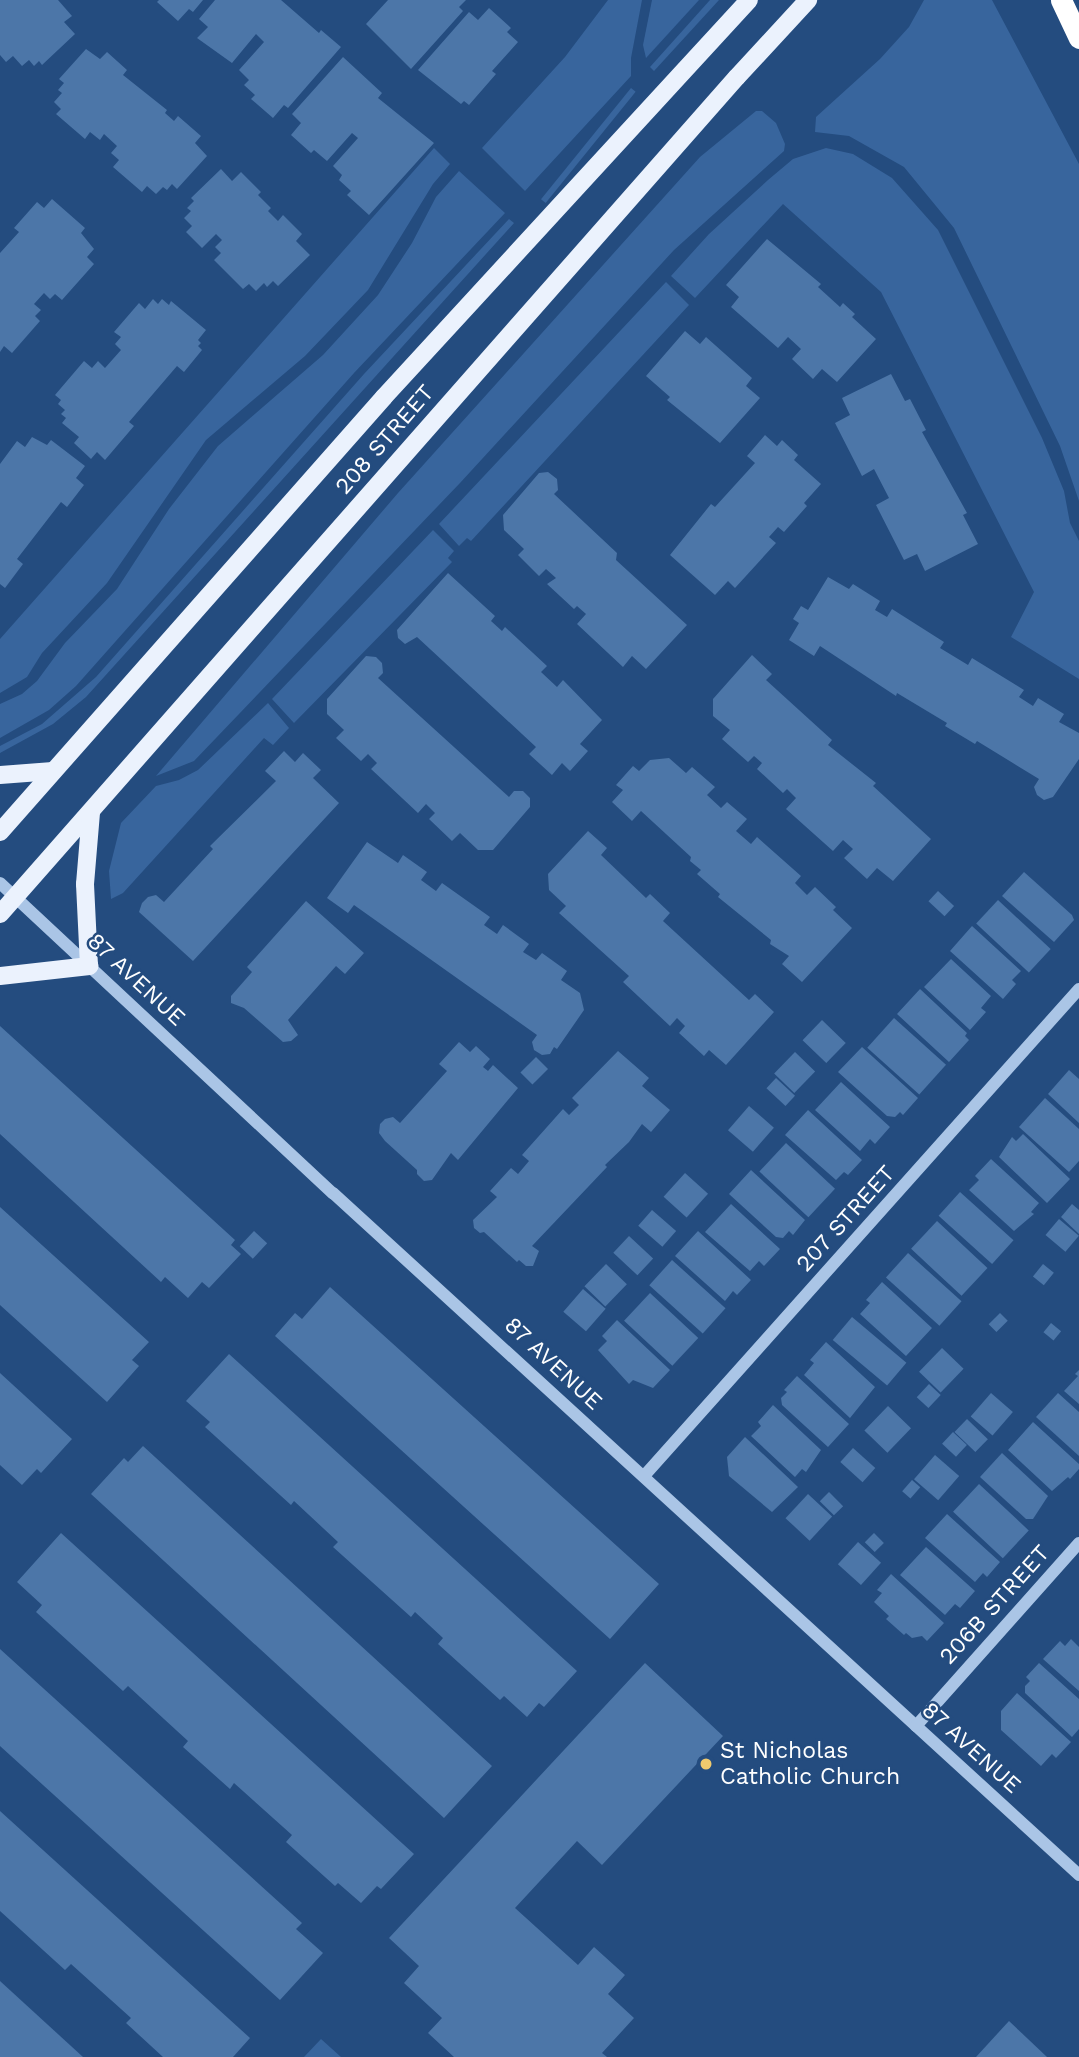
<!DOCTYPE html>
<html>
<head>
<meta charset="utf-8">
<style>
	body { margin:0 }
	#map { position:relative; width:1079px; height:2057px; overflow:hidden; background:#244c7f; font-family:"Work Sans",sans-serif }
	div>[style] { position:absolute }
	.green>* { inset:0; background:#38659d; transform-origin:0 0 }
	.building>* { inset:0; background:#4c76a8; transform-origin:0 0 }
	.minor>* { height:12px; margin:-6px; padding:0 6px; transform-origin:6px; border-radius:6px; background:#aac5e6 }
	.major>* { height:18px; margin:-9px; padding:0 9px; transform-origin:9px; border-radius:9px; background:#ebf2fd }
	.highway>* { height:21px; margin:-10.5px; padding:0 10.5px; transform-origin:10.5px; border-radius:10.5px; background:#fff }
	.dots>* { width:19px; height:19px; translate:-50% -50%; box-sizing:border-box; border:4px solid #244c7f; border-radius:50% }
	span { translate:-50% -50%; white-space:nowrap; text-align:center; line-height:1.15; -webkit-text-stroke:5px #244c7f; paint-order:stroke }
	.street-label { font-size:23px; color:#fff }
	.poi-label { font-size:23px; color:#fff }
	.left { translate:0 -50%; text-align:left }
</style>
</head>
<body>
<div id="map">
	<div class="green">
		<div style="clip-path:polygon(608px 0,642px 0,631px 58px,631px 76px,525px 191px,482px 148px,565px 57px)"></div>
		<div style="clip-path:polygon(652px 0,699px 0,646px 58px,643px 45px)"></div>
		<div style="clip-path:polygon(710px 0,719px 0,654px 71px,650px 67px)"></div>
		<div style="clip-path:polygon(924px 0,992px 0,1079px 164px,1079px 501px,1060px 446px,954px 228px,904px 167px,849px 136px,815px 132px,816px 117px,880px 59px,909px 27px)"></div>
		<div style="left:631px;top:88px;width:6px;height:143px;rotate:39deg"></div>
		<div style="clip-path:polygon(756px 111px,762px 111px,776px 123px,785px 144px,784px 151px,674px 250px,460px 483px,194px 761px,156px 776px,398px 493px,524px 353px,700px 157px)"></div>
		<div style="clip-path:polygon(434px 148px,450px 164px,433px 184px,368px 290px,305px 356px,206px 440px,107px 583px,42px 653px,27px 677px,0 693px,0 639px)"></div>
		<div style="clip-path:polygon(826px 148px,853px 154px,892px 178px,938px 230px,1042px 438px,1064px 491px,1070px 523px,1079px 541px,1079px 679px,1011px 637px,1034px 592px,881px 292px,783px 204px,695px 298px,671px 276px,709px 234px,768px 180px,793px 159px)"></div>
		<div style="clip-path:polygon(459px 171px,505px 213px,354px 373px,76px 686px,49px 710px,0 738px,0 704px,22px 694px,37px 681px,65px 643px,117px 589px,169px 509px,218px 446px,323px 355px,378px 295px,412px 243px,436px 197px)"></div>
		<div style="clip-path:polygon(509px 219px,514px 223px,86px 697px,53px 724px,0 753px,0 746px,42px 724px,96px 677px,364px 374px)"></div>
		<div style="clip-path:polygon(666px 282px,689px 305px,471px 541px,467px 538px,459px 546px,439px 524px)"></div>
		<div style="clip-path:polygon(433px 530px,454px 551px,448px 558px,452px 562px,294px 723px,272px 699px)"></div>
		<div style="clip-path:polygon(268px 703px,289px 728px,273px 745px,264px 738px,123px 893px,111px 899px,109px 871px,121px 823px,156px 786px,179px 780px,198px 770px)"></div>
		<div style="clip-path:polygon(321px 2039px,341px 2057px,304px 2057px)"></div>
	</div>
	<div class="building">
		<div style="clip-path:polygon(0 0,58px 0,72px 16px,64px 22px,75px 34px,42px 65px,39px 61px,34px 66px,29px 60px,22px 66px,13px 56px,6px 62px,0 55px)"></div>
		<div style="clip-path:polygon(159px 0,203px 0,193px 12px,189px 9px,178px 21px,157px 2px)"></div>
		<div style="clip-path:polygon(215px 0,281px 0,319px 33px,321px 30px,341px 47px,288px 108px,284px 105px,273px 118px,251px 99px,255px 95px,244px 85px,249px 80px,239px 70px,264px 42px,256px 34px,232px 63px,197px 38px,208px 27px,199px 19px)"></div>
		<div style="clip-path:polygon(388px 0,466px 0,459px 7px,463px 11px,411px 69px,366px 24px)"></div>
		<div style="clip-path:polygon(489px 8px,511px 28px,507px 32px,518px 42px,492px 71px,496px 74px,469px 105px,464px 101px,461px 104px,418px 70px,469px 12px,478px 20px)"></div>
		<div style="clip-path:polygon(86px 49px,100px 59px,107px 52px,127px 70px,123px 75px,167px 110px,165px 113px,174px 121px,178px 116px,201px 136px,195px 143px,207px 156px,177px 189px,172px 184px,167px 190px,163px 187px,156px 194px,147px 186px,142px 192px,113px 167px,119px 160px,111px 153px,117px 146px,104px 134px,100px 140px,90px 132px,85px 139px,56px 114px,61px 109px,54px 102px,62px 93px,58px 90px,64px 83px,59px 79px)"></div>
		<div style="clip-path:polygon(343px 57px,382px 93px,378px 98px,434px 143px,369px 215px,347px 195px,351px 191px,339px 180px,342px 175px,333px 166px,358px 138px,352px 133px,327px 161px,314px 150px,311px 153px,291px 135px,301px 123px,292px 114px)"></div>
		<div style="clip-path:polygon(221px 169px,232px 181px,241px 172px,261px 192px,258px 195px,271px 208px,268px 211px,278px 221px,283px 215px,302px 234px,296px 241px,310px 255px,278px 286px,273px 281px,267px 287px,264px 283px,256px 291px,249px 284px,243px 289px,214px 260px,221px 253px,215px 247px,222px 240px,216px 234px,202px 248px,186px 232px,192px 226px,184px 218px,191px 211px,187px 208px,194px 201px,191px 198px)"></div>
		<div style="clip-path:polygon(52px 199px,85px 228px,81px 233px,94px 249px,87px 257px,94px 264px,62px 300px,55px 294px,50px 299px,44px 293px,34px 304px,41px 310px,35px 316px,40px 321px,12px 353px,4px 346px,0 352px,0 253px,19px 232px,14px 228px,37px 202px,44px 208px)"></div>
		<div style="clip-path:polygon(767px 239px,821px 284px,818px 287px,840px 307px,843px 303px,855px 314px,852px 317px,876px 339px,837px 382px,822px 369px,813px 379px,792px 359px,801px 349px,788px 337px,778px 348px,731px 307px,739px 297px,726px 285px)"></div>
		<div style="clip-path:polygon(153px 299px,158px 304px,162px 299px,169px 305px,171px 301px,206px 330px,198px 340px,201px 343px,198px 346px,202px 350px,184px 372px,177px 366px,129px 422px,134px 426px,105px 460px,97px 452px,91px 459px,74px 443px,79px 437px,62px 423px,66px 418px,61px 414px,65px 410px,58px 404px,61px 400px,55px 395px,84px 361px,92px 368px,98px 361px,105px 368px,121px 350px,115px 344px,121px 337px,114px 332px,139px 303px,145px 309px)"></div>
		<div style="clip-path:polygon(685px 331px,700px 344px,706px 337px,752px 378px,746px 386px,760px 398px,720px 443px,667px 400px,670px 397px,646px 376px)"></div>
		<div style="clip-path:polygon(891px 374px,905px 401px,910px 399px,926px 430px,922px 432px,967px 513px,963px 515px,978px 544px,925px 571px,917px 554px,904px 560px,876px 505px,889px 498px,874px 469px,862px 476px,835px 423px,850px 415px,842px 398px)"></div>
		<div style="clip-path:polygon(765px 435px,777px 446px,782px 440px,798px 455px,794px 460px,821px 484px,804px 503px,807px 506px,784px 532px,778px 527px,769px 537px,776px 543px,735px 588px,728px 581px,715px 595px,670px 555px,711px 504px,715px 507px,755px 463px,747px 456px)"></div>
		<div style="clip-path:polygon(32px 437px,47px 445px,51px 440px,85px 466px,76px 478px,84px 485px,67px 507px,61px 502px,17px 559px,23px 564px,5px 588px,0 584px,0 464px,17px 441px,25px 447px)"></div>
		<div style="clip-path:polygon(548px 472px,557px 479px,558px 490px,554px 494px,617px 553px,616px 560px,687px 625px,646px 669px,632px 656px,623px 667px,577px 624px,586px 614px,577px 606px,574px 609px,547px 584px,556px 578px,546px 569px,539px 576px,518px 555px,524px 549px,504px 530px,503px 515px,539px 473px)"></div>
		<div style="clip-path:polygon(448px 573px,495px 616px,491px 621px,502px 631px,505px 627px,547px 666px,541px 672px,557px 687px,563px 680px,602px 720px,580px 744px,588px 751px,570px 771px,562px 763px,552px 775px,529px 754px,536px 747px,417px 637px,405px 644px,398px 638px,397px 630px)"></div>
		<div style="clip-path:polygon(828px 577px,849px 589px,853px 584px,880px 601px,875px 610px,887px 617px,892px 609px,944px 642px,940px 648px,968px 665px,972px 658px,1024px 690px,1019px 697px,1033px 706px,1038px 698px,1064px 714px,1059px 722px,1079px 733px,1079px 759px,1053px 797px,1044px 800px,1037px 795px,1034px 787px,1039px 779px,977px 741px,975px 744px,945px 726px,947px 723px,897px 693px,896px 696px,820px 646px,814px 656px,789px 640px,799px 623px,793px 619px,801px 606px,808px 610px)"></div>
		<div style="clip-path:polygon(752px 655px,772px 674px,766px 680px,832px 740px,828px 745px,876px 783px,873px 786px,931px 839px,893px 881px,877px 868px,867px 879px,844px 858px,853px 849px,843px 840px,833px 851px,786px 809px,796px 798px,787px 789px,783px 793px,757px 769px,762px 763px,754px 756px,748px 762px,722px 739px,730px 730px,713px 716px,713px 699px)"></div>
		<div style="clip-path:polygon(366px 656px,376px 657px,382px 663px,383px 673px,378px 678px,509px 797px,514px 791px,523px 791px,530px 798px,530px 807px,493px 850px,478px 850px,460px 833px,452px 841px,429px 819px,435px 813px,426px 804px,418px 813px,371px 769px,377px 763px,368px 754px,361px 761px,336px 738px,344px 730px,327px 714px,327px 699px)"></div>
		<div style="clip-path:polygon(284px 751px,295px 762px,303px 753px,321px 770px,313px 778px,339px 803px,193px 961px,139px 912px,142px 903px,148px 897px,156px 895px,164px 902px,213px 849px,210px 846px,276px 781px,265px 771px)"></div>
		<div style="clip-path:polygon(669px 758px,686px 773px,692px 767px,715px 787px,707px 795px,721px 808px,727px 802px,747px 819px,736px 831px,751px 844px,757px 837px,801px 876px,795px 883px,807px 895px,815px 887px,836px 907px,833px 910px,852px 928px,802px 982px,782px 964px,789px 956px,770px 944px,771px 940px,718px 897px,720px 894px,697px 874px,701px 870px,690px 861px,691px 857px,641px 811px,632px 821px,612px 802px,623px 790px,616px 785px,633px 766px,639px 771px,650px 760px)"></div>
		<div style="clip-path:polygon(588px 831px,607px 848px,601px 855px,646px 898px,650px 894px,670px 913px,663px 921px,749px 1000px,755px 994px,774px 1012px,726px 1065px,709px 1050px,704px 1056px,679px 1033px,685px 1026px,677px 1018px,670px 1026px,623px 982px,629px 976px,559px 913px,566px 906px,549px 890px,548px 874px)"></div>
		<div style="clip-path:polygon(367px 842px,398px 863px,403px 855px,427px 872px,421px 880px,436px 891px,442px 883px,490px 917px,484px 925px,497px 934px,503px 925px,529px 944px,523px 952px,536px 960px,542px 953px,567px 971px,561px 980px,580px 993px,584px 1010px,557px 1049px,554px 1047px,550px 1054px,542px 1055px,534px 1050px,532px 1042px,537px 1035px,354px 905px,348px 913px,327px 898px)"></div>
		<div style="clip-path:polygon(1024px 872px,1072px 915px,1074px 920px,1054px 942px,1002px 896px)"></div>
		<div style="left:938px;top:891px;width:22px;height:14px;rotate:43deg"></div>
		<div style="left:998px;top:900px;width:72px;height:32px;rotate:43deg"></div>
		<div style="clip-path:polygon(306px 901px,364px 953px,345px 974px,336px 966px,288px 1020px,298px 1035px,291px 1041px,283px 1042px,244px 1008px,231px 1003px,231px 996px,252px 972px,247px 967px)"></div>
		<div style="clip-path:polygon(972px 926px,1021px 971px,1012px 980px,1016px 984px,1003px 999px,950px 951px)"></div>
		<div style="clip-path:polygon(951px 959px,991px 996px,981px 1008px,986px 1012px,970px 1030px,924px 987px)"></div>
		<div style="clip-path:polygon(920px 989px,967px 1033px,965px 1036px,969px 1040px,949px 1062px,897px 1014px)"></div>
		<div style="left:894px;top:1018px;width:70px;height:40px;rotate:42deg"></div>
		<div style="left:822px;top:1020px;width:33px;height:28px;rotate:44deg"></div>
		<div style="clip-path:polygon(0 1026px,235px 1240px,231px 1245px,241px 1254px,209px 1288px,202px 1282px,188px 1298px,165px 1277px,161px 1282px,0 1134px)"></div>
		<div style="clip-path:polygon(459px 1042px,470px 1052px,476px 1046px,490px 1059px,483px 1067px,488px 1071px,493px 1065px,518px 1088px,458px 1160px,451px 1153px,432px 1180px,424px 1181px,417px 1174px,417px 1170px,385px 1141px,379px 1133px,380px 1124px,385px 1119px,393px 1117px,400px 1123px,447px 1071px,439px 1064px)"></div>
		<div style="clip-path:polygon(862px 1047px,918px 1098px,903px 1115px,900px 1112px,895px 1117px,887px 1116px,838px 1072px)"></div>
		<div style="clip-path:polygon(618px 1051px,649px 1078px,642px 1086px,670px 1110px,651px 1132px,642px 1124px,629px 1142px,605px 1165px,607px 1167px,532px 1246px,539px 1251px,533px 1266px,526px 1266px,519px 1260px,517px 1262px,484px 1232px,480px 1233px,474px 1228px,473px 1220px,497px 1197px,490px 1191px,511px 1168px,518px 1174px,529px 1161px,522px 1155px,563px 1109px,569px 1115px,579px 1105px,572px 1098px)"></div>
		<div style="left:795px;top:1052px;width:28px;height:30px;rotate:44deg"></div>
		<div style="left:536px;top:1057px;width:17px;height:22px;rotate:45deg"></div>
		<div style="clip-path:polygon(1069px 1070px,1079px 1079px,1079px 1123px,1048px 1094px)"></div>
		<div style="left:776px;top:1078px;width:26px;height:14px;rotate:43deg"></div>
		<div style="clip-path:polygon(841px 1082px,890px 1127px,875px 1144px,870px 1139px,860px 1151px,815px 1110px)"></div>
		<div style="clip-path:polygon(1045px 1098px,1079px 1129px,1079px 1161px,1069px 1172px,1019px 1127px)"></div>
		<div style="left:749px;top:1106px;width:33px;height:32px;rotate:41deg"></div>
		<div style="clip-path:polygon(808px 1110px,862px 1160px,848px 1175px,844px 1172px,836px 1180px,785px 1135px)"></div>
		<div style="clip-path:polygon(1023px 1134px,1070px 1179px,1047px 1203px,999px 1157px,1012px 1137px,1016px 1141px)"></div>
		<div style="left:786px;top:1143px;width:67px;height:39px;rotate:43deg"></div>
		<div style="clip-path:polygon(991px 1159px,1039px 1203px,1031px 1212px,1034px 1214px,1014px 1231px,969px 1190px,979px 1180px,975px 1176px)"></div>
		<div style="clip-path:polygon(751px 1170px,805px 1220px,793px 1235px,789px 1231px,783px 1238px,776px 1237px,729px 1194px)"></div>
		<div style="left:685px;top:1173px;width:31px;height:32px;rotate:42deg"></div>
		<div style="left:960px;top:1192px;width:72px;height:32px;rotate:42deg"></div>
		<div style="clip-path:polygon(731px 1204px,780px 1249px,764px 1266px,759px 1261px,750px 1271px,705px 1232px)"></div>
		<div style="clip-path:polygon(1072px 1204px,1079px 1210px,1079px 1234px,1061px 1217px)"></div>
		<div style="clip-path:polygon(0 1207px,149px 1342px,132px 1360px,139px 1366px,107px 1402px,0 1305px)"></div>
		<div style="left:652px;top:1210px;width:32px;height:21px;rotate:41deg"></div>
		<div style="left:1059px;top:1219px;width:26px;height:21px;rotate:40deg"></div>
		<div style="left:937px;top:1221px;width:69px;height:38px;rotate:43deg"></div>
		<div style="left:254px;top:1231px;width:18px;height:21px;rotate:43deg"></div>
		<div style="clip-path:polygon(698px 1231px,751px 1280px,737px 1295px,733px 1291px,725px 1301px,675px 1256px)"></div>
		<div style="left:629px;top:1236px;width:33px;height:23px;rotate:43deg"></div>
		<div style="left:908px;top:1253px;width:72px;height:33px;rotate:42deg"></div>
		<div style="left:672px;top:1260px;width:72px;height:34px;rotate:42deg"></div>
		<div style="left:606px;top:1264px;width:29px;height:31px;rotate:44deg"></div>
		<div style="left:1043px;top:1264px;width:14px;height:16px;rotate:39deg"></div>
		<div style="clip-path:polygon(882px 1282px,932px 1328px,906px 1356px,860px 1314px,870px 1303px,866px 1300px)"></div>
		<div style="clip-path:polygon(330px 1287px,659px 1584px,610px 1639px,275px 1336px,295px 1313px,302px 1319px)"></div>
		<div style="left:583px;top:1289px;width:30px;height:30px;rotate:41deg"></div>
		<div style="left:650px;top:1293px;width:66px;height:38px;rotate:43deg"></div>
		<div style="left:1000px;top:1313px;width:11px;height:16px;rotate:45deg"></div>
		<div style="left:852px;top:1317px;width:71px;height:30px;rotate:40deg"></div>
		<div style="clip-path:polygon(617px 1320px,670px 1370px,653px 1388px,633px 1380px,629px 1384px,598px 1350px,607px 1341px,602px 1336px)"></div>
		<div style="left:1051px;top:1323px;width:13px;height:12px;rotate:39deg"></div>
		<div style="clip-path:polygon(826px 1342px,875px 1387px,850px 1418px,804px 1375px,814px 1363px,810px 1360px)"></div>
		<div style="left:942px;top:1348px;width:30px;height:33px;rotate:44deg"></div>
		<div style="clip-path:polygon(229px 1354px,577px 1671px,544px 1707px,539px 1703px,527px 1717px,504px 1696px,500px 1700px,438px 1644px,443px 1638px,415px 1612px,411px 1617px,333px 1547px,338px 1542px,294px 1501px,291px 1505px,205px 1427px,210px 1422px,186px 1401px)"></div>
		<div style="clip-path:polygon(1079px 1370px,1079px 1404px,1064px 1391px,1078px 1376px,1075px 1374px)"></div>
		<div style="clip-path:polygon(0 1373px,72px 1439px,41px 1473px,37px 1469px,22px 1485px,0 1465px)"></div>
		<div style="clip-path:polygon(797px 1376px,849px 1424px,828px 1447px,782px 1405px,781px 1398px,787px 1392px,784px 1390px)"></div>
		<div style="left:929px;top:1384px;width:16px;height:18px;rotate:43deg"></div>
		<div style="left:991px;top:1393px;width:29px;height:31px;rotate:41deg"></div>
		<div style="clip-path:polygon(1058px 1393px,1079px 1412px,1079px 1456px,1036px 1417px)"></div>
		<div style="clip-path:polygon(773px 1405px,821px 1450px,806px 1472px,802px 1469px,795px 1477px,751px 1436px,761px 1426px,758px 1422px)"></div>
		<div style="left:888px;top:1406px;width:32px;height:34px;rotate:44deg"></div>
		<div style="left:967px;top:1419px;width:29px;height:18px;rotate:44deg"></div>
		<div style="clip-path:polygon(1033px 1422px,1079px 1464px,1079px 1469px,1070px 1479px,1068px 1477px,1052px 1491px,1008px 1450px)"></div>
		<div style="left:953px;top:1432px;width:19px;height:16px;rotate:43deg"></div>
		<div style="clip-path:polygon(745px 1437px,798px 1487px,772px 1512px,729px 1476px,727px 1457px)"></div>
		<div style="clip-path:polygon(143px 1446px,492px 1766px,444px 1818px,91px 1494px,124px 1458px,128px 1462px)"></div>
		<div style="left:853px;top:1448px;width:30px;height:19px;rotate:42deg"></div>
		<div style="clip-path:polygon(1002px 1453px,1048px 1496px,1033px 1519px,1026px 1519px,980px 1477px)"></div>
		<div style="left:935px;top:1455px;width:32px;height:32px;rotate:41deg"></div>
		<div style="left:912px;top:1480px;width:11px;height:15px;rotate:41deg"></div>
		<div style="left:979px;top:1484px;width:68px;height:38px;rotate:43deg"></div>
		<div style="left:829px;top:1492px;width:20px;height:13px;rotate:45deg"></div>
		<div style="left:808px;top:1494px;width:33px;height:33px;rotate:43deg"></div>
		<div style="clip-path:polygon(947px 1514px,1000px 1562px,987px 1577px,983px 1573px,975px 1582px,925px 1538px)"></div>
		<div style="clip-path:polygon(61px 1533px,414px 1854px,381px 1889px,377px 1886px,361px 1903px,338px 1883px,335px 1886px,286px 1842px,292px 1835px,234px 1783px,230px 1789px,183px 1747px,188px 1741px,128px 1686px,123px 1691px,36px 1612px,42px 1605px,17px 1582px)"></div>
		<div style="left:874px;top:1533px;width:14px;height:13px;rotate:45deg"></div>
		<div style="left:858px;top:1542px;width:31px;height:30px;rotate:42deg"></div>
		<div style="clip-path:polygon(926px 1547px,975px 1591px,960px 1608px,955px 1604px,945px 1615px,900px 1575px)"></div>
		<div style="clip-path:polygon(891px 1574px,944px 1623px,927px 1641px,922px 1636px,912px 1638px,906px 1633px,904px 1635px,886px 1619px,889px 1616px,874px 1602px,882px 1593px,877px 1590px)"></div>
		<div style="clip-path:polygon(1071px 1639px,1079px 1647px,1079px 1691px,1043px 1659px,1060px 1641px,1065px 1646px)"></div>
		<div style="clip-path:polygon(0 1649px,302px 1923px,296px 1929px,323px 1953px,280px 2000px,0 1746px)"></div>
		<div style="clip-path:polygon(645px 1663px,723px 1736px,602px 1865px,577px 1841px,515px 1908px,578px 1965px,594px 1947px,625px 1975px,608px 1994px,634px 2018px,602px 2053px,607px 2057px,454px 2057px,428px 2033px,442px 2018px,404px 1983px,419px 1966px,389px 1938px)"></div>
		<div style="clip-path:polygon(1039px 1663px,1079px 1699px,1079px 1729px,1072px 1737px,1025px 1693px,1025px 1686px,1030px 1681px,1026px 1677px)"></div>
		<div style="clip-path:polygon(1017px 1693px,1071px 1742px,1056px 1758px,1052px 1754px,1041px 1766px,1001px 1730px,1001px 1711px)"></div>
		<div style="clip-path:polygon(0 1811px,250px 2038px,233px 2057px,163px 2057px,126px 2023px,131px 2018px,71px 1964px,65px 1970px,0 1911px)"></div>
		<div style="clip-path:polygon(0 1981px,83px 2057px,0 2057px)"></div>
		<div style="clip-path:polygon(1009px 2021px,1047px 2057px,976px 2057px)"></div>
	</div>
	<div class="minor">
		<div style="left:0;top:883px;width:455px;rotate:43deg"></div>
		<div style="left:333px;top:1193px;width:1011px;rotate:42.43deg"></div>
		<div style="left:644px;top:1476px;width:653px;rotate:-48.23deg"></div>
		<div style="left:916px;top:1726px;width:245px;rotate:-48.3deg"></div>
	</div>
	<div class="major">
		<div style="left:0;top:775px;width:53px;rotate:-4.3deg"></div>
		<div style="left:0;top:832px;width:580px;rotate:-48.56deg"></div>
		<div style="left:384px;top:397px;width:539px;rotate:-47.4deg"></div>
		<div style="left:0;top:914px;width:1115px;rotate:-48.64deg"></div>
		<div style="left:737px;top:77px;width:105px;rotate:-47.3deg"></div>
		<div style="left:0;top:976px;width:90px;rotate:-6.4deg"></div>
		<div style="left:89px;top:966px;width:82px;rotate:-92.8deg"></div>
		<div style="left:85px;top:884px;width:72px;rotate:-85.2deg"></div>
	</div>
	<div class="highway">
		<div style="left:1061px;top:0;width:42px;rotate:64.7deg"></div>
	</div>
	<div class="dots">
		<div style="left:706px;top:1764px;background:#f0ca6e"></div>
	</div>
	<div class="street-label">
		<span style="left:385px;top:440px;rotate:-49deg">208 STREET</span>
		<span style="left:136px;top:980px;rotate:43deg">87 AVENUE</span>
		<span style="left:846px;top:1219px;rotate:-48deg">207 STREET</span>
		<span style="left:553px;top:1364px;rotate:43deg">87 AVENUE</span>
		<span style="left:995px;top:1605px;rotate:-48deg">206B STREET</span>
		<span style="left:971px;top:1748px;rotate:42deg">87 AVENUE</span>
	</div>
	<div class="poi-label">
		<span class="left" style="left:720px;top:1764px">St Nicholas<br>Catholic Church</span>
	</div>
</div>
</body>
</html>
